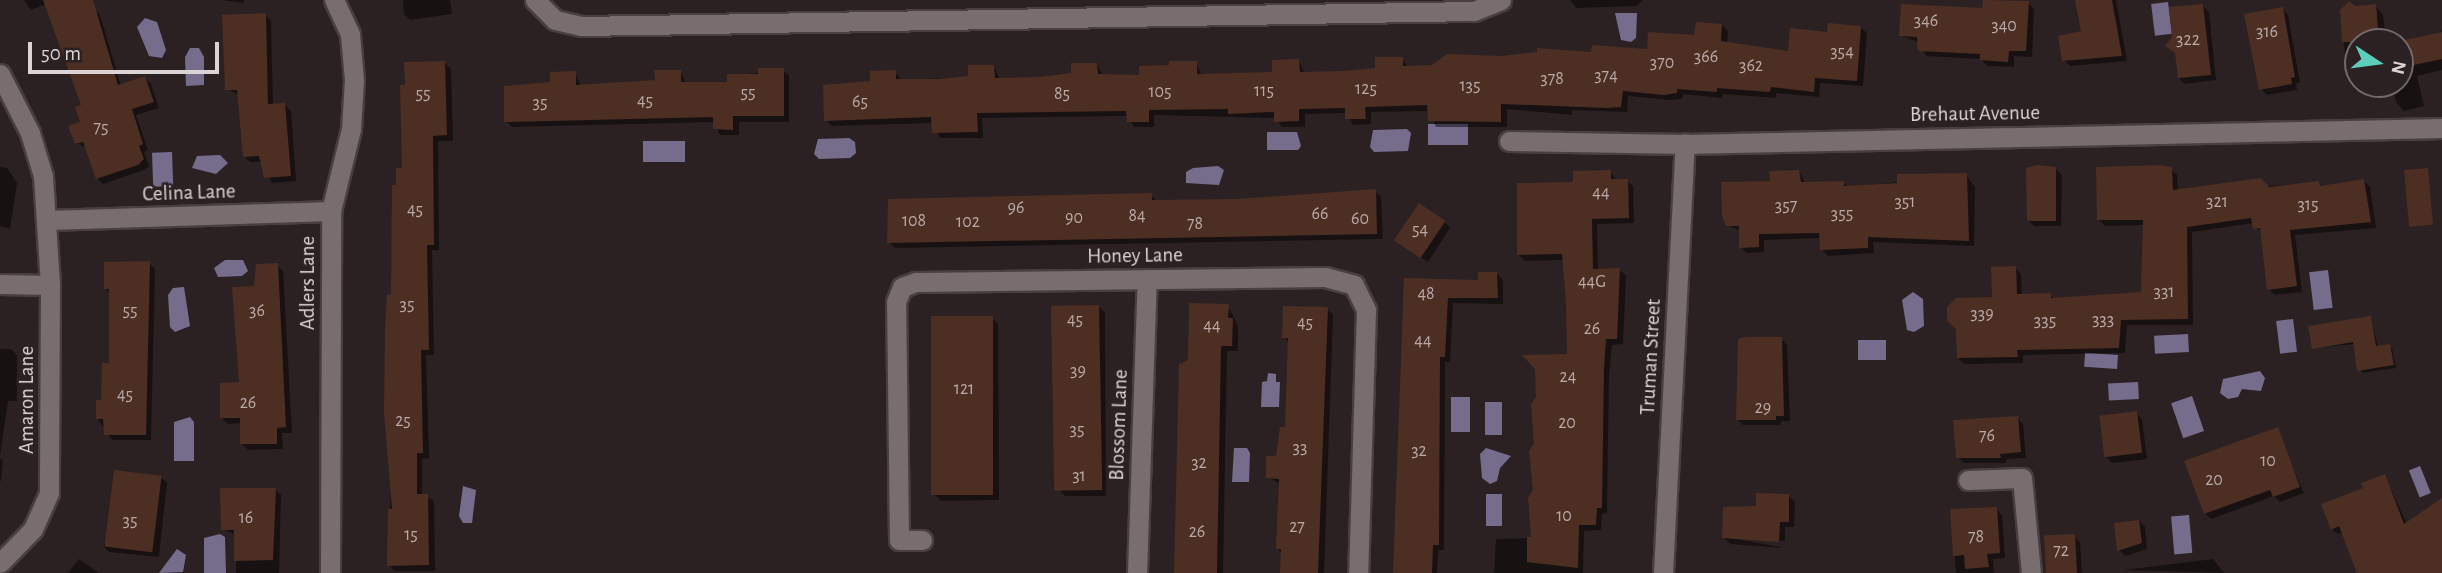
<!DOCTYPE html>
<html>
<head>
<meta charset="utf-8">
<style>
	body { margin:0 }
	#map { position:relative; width:2442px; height:573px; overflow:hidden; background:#2b2123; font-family:"Alegreya Sans",sans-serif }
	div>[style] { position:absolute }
	.water>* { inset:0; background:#766d8d; transform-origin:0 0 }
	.shadow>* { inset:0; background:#0007 }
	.building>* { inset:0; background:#4d2e22; transform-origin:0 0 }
	.roads { filter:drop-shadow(2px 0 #473f40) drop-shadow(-2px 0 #473f40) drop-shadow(0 2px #473f40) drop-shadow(0 -2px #473f40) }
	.minor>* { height:19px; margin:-9.5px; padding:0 9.5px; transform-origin:9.5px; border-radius:9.5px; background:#796d6f }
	span { translate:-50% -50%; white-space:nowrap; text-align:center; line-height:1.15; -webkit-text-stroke:5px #2b2123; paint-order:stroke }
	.number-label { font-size:18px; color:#b8aaa8 }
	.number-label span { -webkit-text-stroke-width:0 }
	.street-label { font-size:21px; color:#dbd4d5 }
	.north { position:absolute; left:2344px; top:28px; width:70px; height:70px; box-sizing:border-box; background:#2b2123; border:2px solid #71696a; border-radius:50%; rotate:103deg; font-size:19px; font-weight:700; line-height:28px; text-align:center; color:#dbd4d5 }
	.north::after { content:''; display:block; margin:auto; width:24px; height:32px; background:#5dceba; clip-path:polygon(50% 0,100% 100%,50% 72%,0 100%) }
	.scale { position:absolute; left:28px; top:42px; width:191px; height:32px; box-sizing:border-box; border:4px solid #dbd4d5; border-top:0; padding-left:9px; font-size:21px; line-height:24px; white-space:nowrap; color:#dbd4d5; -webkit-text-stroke:5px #2b2123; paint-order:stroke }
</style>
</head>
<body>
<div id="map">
	<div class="water">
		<div style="left:2168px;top:2px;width:32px;height:17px;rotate:83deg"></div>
		<div style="clip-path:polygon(1615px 13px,1637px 13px,1636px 38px,1631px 42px,1621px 40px)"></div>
		<div style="clip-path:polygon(145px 18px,157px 22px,166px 50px,162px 58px,149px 56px,137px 27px)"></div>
		<div style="clip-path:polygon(190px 48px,199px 48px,204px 57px,204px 85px,186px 86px,185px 57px)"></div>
		<div style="left:1428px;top:124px;width:40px;height:21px"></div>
		<div style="clip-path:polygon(1407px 129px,1411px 133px,1408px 151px,1374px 152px,1370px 147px,1373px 130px)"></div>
		<div style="clip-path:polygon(1267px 132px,1297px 132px,1301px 146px,1298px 150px,1267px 150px)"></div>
		<div style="clip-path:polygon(849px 138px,855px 142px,856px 153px,850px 158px,819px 159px,814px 154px,818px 139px)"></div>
		<div style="left:685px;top:141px;width:21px;height:42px;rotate:90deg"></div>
		<div style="left:172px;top:152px;width:34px;height:20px;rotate:88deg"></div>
		<div style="clip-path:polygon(220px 155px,228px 163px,216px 174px,192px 168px,197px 156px)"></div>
		<div style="clip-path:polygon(1218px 166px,1224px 170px,1219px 185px,1186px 183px,1186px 172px,1193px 168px)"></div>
		<div style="clip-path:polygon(225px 260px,243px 260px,248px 271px,242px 276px,218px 277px,214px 268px)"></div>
		<div style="left:2328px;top:270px;width:38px;height:19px;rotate:83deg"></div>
		<div style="clip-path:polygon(184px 287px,190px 326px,175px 332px,170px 327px,168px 295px,173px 288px)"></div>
		<div style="clip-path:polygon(1913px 292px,1923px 299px,1924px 326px,1914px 332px,1907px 330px,1902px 300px)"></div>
		<div style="left:2293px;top:319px;width:33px;height:17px;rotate:83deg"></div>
		<div style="left:2188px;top:334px;width:18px;height:34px;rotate:87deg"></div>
		<div style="left:1886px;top:340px;width:20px;height:28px;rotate:90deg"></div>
		<div style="left:2118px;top:355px;width:14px;height:33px;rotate:94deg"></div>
		<div style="clip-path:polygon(2260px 371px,2265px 378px,2261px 391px,2242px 389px,2238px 397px,2228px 399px,2220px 393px,2223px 379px)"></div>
		<div style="clip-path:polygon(1268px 373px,1276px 374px,1276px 382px,1280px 382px,1279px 407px,1261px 407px,1262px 382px,1267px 381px)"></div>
		<div style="left:2138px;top:382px;width:17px;height:30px;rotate:87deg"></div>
		<div style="left:2192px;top:396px;width:37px;height:22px;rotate:71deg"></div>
		<div style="left:1451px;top:397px;width:19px;height:35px"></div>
		<div style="left:1485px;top:402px;width:17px;height:33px"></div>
		<div style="clip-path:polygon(190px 417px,194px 422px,194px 461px,174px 461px,174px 422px)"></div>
		<div style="clip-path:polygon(1234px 448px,1247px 448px,1250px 453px,1249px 482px,1232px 482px)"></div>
		<div style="clip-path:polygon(1486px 448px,1511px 456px,1500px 468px,1497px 481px,1490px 484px,1482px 478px,1480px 454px)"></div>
		<div style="left:2420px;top:466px;width:29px;height:12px;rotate:68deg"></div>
		<div style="clip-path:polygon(463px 486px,476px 490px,472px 523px,463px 523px,459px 516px)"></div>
		<div style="left:1502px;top:494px;width:32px;height:16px;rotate:90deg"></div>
		<div style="left:2189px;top:515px;width:38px;height:18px;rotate:85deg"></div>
		<div style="clip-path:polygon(220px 534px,225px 537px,226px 573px,204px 573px,204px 538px)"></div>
		<div style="clip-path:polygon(177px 549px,186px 555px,183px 572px,159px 573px)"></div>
	</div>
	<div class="shadow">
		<div style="clip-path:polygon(24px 0,83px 0,100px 15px,121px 86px,145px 78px,151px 84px,159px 108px,136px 115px,148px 150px,144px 152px,149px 166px,144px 170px,103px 184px,97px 178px,87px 148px,76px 143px,84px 106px,46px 4px,31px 10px)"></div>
		<div style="clip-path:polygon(221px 0,244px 0,244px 3px)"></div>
		<div style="clip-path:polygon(403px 0,450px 0,452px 14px,410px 20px,404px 14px)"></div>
		<div style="clip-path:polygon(1570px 0,1642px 0,1642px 1px,1637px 6px,1576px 8px)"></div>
		<div style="clip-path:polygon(2077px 0,2116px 0,2127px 61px,2070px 66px,2064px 60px,2083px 33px)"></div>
		<div style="clip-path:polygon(2028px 3px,2034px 9px,2032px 57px,2014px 56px,2014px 67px,1987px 66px,1981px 59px,1926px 56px,1919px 42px,1901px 36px,1984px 10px)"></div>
		<div style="clip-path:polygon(2203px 6px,2209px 12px,2216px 80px,2185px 84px,2179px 78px,2177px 55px,2167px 46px)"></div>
		<div style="clip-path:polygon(2375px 6px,2383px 14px,2386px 42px,2358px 42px,2355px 75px,2346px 66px,2341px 10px)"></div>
		<div style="clip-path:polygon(2282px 9px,2288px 15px,2300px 83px,2296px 83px,2297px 90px,2267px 95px,2261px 89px)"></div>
		<div style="clip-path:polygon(265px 15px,271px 21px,273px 106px,285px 105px,291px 111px,296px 181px,272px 183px,261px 162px,250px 162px,244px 156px,239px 95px,227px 89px)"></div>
		<div style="clip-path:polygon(1722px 25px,1728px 31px,1727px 44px,1789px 53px,1829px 34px,1860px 27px,1867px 33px,1863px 86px,1820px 83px,1819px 97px,1776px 93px,1776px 98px,1723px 94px,1722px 98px,1683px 94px,1682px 99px,1671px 100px,1628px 96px,1627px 112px,1572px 110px,1572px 115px,1507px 109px,1507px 127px,1436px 127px,1429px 111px,1371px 112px,1371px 124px,1353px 125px,1347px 113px,1305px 114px,1305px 127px,1282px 127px,1276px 118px,1154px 115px,1154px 127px,1134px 127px,1128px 116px,982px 118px,983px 138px,940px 138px,933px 123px,832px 126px,826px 120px,871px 82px,895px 72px,901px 80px,970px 77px,994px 66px,1000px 80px,1073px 75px,1097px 64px,1103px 76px,1141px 77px,1196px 63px,1202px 76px,1273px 74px,1299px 61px,1305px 74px,1377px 70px,1402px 59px,1408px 67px,1433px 66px,1502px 58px,1648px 51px)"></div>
		<div style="clip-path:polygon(2442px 28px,2442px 70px,2417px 76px,2424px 106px,2404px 111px,2396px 102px,2392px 84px,2400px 84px,2400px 42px,2440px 34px)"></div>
		<div style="clip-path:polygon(445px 63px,451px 69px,453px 141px,438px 141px,439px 250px,432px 250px,434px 355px,426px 355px,429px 458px,422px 459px,422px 495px,434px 501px,435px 571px,395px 571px,389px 565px,398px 187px)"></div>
		<div style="clip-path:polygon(783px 70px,789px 76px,789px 122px,739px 122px,739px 135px,720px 135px,714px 122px,512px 127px,506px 121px,552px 84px,575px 73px,581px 86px,656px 82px,680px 71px,686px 83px,729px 84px,729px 76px)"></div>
		<div style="clip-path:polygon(0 167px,7px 168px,17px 183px,10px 229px,0 226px)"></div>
		<div style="clip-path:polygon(2056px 169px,2062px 175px,2061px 226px,2034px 226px,2028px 220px)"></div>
		<div style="clip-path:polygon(2171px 169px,2177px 175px,2178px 191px,2319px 183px,2323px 188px,2364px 181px,2370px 187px,2376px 228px,2295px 235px,2302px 292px,2275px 295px,2269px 289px,2262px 234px,2254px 223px,2192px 232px,2193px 325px,2127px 325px,2125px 353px,2023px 355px,2023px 363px,1964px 364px,1958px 358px,2015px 268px,2021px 274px,2022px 296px,2050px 295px,2055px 299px,2143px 294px,2144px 225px,2105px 226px,2099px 220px)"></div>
		<div style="clip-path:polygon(1611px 172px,1617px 181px,1627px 181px,1633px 186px,1634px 223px,1597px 224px,1598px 270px,1620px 270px,1626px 276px,1623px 344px,1612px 345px,1609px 375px,1607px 513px,1602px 514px,1601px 530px,1584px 531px,1583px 573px,1494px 573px,1496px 539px,1533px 538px,1534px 490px,1569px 356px,1564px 260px,1525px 261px,1519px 255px,1575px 184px)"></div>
		<div style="clip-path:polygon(1799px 172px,1806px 184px,1843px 182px,1848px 187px,1966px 175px,1975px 187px,1974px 246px,1873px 242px,1874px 253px,1828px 256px,1822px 249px,1821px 238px,1764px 240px,1764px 252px,1747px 253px,1741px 247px,1741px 231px,1727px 225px,1771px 183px)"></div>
		<div style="clip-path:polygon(1375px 191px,1381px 197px,1383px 239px,895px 248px,889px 242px,1151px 195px,1158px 202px,1237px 201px)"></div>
		<div style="clip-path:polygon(1445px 222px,1450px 228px,1428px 262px,1396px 240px)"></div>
		<div style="clip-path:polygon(149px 263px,155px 269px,151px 440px,112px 440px,97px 418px,111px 364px,111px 294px,105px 288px)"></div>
		<div style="clip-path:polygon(277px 265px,283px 271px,292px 433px,282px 433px,283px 449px,248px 450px,242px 444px,242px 423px,228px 424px,222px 418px,241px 384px,255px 288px)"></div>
		<div style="clip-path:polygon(1497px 274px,1503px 280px,1503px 304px,1453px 303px,1450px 362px,1445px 362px,1444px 550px,1438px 550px,1437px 573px,1395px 573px,1406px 280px,1480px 282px)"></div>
		<div style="clip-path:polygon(1228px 306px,1238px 326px,1238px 351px,1227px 351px,1223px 573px,1175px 573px,1189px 361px)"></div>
		<div style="clip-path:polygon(1099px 307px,1105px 313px,1106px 496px,1065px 496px,1059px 490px)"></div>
		<div style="clip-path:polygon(1327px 309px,1333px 315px,1324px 573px,1282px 573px,1283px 554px,1277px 548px,1280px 484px,1268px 477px,1287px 429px,1289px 343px,1284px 337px)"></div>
		<div style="clip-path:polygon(992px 318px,998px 324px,999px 500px,941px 501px,935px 495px)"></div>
		<div style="clip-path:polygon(2371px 318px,2378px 347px,2392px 348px,2396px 368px,2362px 373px,2355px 344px,2314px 348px)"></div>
		<div style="clip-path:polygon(1781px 339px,1787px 345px,1790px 421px,1781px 421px,1781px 425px,1743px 425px,1737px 419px)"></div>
		<div style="clip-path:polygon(0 349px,11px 349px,17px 355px,17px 401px,8px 401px,0 456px)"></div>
		<div style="clip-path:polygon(2136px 413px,2142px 419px,2147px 459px,2112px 463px,2106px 457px)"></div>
		<div style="clip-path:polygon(2017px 418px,2023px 424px,2026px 458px,2006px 459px,2006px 463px,1964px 463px,1958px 457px)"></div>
		<div style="clip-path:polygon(2276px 430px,2304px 493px,2280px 502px,2274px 496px,2211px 519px,2205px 513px)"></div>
		<div style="clip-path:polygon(0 458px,3px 461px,1px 481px,0 481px)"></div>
		<div style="clip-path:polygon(2385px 476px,2407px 524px,2442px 500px,2442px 573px,2359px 573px,2343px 532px,2338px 534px,2332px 529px,2365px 489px)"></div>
		<div style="clip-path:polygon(161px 477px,167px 483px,159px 557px,109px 552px,103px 546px)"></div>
		<div style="clip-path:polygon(275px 489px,281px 495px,279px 573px,236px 573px,236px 535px,223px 529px)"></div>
		<div style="clip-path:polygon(1789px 496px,1795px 502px,1794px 527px,1785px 527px,1785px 541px,1727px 537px,1785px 548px,1730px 544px,1723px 537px,1758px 508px)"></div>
		<div style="clip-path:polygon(1996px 509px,2002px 515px,2005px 558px,1993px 559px,1994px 573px,1956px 573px,1952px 511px)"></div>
		<div style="clip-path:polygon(2139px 521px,2145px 527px,2147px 549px,2125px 556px,2119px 550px)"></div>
		<div style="clip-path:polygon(2074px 536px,2080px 542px,2082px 573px,2048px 573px)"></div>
		<div style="clip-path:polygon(79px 559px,99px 573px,68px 573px)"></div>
		<div style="clip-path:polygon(2213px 559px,2224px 573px,2123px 570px)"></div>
	</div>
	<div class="building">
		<div style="clip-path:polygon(43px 0,93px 0,118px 85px,145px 76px,154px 102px,132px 109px,143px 144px,139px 146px,144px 159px,138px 165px,96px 179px,83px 142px,75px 144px,68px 126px,80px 122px,75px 107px,81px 105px)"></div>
		<div style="clip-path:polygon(1983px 0,2029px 1px,2026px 51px,2009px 51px,2008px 62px,1980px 60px,1980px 54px,1918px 51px,1917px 37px,1899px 36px,1901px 4px,1982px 8px)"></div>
		<div style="clip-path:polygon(2075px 0,2112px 0,2122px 56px,2062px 61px,2058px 36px,2081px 31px)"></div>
		<div style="clip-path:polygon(2349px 1px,2355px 6px,2376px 4px,2379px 42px,2342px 42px,2340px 10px)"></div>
		<div style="clip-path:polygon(2203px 4px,2211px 75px,2178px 78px,2175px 53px,2165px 46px,2172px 37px,2169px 7px)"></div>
		<div style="clip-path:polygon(2283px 7px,2295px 77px,2291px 78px,2292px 84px,2259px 90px,2244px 14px)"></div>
		<div style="clip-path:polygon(266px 13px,268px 104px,285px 103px,291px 176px,264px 178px,259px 156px,243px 157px,237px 90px,225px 90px,222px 15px)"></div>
		<div style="clip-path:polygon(1696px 22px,1722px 24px,1721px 41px,1788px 51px,1790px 28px,1827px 32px,1828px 23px,1861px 26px,1857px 81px,1815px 78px,1814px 92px,1771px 87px,1770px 92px,1717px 88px,1717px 92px,1677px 89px,1677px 93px,1664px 95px,1623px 91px,1621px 107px,1607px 108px,1501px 104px,1501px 122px,1428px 121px,1427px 105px,1365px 107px,1366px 119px,1345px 119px,1345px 108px,1299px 109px,1299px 121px,1274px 122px,1274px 112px,1228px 114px,1228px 109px,1149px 110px,1149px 122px,1127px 122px,1126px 111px,977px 113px,978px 132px,932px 133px,931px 117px,824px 121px,823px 85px,870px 81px,870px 71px,896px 70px,896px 79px,937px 79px,968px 76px,968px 65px,994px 65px,995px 78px,1040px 77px,1071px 73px,1071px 63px,1097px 63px,1098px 74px,1139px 75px,1139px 66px,1169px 65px,1169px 61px,1197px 61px,1197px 74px,1272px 72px,1272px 60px,1299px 59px,1300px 72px,1345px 71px,1375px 68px,1375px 57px,1403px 57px,1403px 66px,1432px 65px,1447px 54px,1501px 56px,1537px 52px,1537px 48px,1591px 52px,1592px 45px,1647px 49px,1648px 32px,1694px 35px)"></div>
		<div style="clip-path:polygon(2442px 32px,2442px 59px,2400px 68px,2400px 41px)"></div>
		<div style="clip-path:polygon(445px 61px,447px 135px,433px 136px,434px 245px,427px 245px,429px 350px,421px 350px,423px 453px,417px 453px,417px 494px,428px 494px,429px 565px,387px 566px,388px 509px,392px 509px,384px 412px,385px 326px,387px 295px,391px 295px,392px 185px,396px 185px,396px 168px,402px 168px,400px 85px,405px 85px,404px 62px)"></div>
		<div style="clip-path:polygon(758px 68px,784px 68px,784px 116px,733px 116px,733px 130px,713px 129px,713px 117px,504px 122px,504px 86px,550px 82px,550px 72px,576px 71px,576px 85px,655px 80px,654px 70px,681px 70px,681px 82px,727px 82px,727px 74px,758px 74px)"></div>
		<div style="clip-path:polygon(2037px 165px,2056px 167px,2056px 221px,2027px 221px,2026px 168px)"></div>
		<div style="clip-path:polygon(2160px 165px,2172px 167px,2173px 190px,2261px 178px,2269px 187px,2319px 181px,2320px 186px,2364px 179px,2371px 222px,2290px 230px,2297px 286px,2267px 290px,2260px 228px,2253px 229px,2251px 218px,2187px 227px,2188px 319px,2121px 320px,2119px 348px,2017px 350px,2018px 357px,1957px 358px,1956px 329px,1947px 321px,1947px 307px,1956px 298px,1992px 297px,1991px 267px,2016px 266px,2017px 294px,2051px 293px,2051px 298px,2141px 292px,2143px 220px,2097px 220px,2096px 167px)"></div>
		<div style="left:2428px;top:168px;width:57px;height:24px;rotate:85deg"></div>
		<div style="clip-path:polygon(1611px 170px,1611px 179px,1628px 179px,1629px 218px,1592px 219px,1593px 269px,1620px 268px,1617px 339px,1606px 339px,1604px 368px,1602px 508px,1597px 508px,1596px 525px,1579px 525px,1578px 568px,1527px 562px,1527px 537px,1531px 537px,1528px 498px,1533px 490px,1529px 451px,1534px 443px,1531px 405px,1536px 397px,1535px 369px,1522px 355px,1567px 354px,1566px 303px,1562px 254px,1517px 255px,1517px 183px,1573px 182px,1573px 171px)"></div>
		<div style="clip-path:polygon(1799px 170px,1801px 182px,1844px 181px,1844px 186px,1897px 183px,1897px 174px,1967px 173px,1969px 241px,1868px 237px,1868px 248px,1820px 250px,1819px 233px,1759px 234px,1759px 247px,1739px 248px,1739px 226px,1726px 226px,1722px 216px,1721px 182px,1770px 181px,1769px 171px)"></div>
		<div style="clip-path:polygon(1376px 189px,1377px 234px,887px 243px,888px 199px,1152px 193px,1152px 200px,1237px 199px)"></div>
		<div style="left:1419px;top:203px;width:32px;height:45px;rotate:34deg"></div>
		<div style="clip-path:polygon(150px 261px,146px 435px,104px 435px,103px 419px,96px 419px,96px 400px,101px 400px,102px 363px,109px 363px,109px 289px,104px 289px,104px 262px)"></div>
		<div style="clip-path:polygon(278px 263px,286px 427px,277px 428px,277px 444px,240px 444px,240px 418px,220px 418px,220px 383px,239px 382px,232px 287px,254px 286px,256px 264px)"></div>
		<div style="clip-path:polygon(1478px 272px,1497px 272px,1498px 298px,1448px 298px,1445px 357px,1440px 357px,1439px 545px,1433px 545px,1432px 573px,1393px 573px,1404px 278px,1478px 280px)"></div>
		<div style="clip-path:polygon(1189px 303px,1229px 304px,1228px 318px,1233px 318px,1232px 346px,1221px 346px,1217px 573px,1174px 573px,1179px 364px,1188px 360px)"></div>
		<div style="left:1099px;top:305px;width:185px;height:48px;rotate:89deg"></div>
		<div style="clip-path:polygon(1283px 306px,1328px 307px,1318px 573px,1280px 573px,1281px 549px,1276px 549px,1279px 479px,1266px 478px,1266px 456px,1276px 456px,1280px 427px,1285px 427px,1288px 338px,1282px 338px)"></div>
		<div style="left:993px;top:316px;width:179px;height:62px;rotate:90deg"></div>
		<div style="clip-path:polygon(2371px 316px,2376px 346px,2390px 344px,2394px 365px,2357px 371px,2353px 342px,2312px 349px,2308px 326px)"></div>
		<div style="clip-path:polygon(1746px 337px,1782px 337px,1784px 416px,1776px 416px,1776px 420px,1736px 420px,1738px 339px)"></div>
		<div style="left:2137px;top:411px;width:42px;height:38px;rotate:83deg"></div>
		<div style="clip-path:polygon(2018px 416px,2021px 452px,2000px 454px,2001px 458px,1956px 458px,1953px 420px)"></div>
		<div style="clip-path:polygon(2278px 427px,2300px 487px,2273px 497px,2270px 490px,2204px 514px,2184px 461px)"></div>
		<div style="left:114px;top:470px;width:48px;height:77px;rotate:7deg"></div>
		<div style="clip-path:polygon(2385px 474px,2404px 524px,2442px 498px,2442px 573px,2357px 573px,2339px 526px,2331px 530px,2321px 504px,2363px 488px,2361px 483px)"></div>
		<div style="clip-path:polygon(220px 488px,276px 488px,273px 560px,234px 561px,234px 530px,221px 530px)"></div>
		<div style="clip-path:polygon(1756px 493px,1789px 494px,1789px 522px,1780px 522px,1779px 542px,1722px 538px,1723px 507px,1756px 506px)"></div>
		<div style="clip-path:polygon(1997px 507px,2000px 553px,1987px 554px,1989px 567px,1965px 569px,1964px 555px,1953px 556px,1950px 509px)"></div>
		<div style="clip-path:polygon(2139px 520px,2142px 543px,2117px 551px,2114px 523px)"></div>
		<div style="left:2075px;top:534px;width:39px;height:31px;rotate:87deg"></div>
	</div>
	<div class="roads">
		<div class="minor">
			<div style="left:535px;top:0;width:28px;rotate:45deg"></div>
			<div style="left:555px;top:20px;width:26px;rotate:13deg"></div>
			<div style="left:580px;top:26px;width:894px;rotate:-0.96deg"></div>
			<div style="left:1474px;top:11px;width:29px;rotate:-22deg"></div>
			<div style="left:0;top:74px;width:66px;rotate:63deg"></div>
			<div style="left:30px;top:133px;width:45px;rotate:73.2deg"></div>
			<div style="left:43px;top:176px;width:109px;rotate:86.3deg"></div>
			<div style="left:50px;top:285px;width:208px;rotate:90.3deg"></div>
			<div style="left:49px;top:493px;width:39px;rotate:114deg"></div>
			<div style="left:33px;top:529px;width:47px;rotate:134.1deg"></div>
			<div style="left:1509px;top:141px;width:176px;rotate:1deg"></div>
			<div style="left:1685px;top:144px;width:757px;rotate:-1.21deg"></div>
			<div style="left:49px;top:220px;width:282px;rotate:-1.8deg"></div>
			<div style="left:0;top:284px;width:50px;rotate:1.1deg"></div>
			<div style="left:1968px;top:480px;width:54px;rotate:-2.1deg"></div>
			<div style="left:2022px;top:478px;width:95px;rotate:84.6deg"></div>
			<div style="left:922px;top:540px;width:23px;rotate:180deg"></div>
			<div style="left:899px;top:540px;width:238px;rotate:-90.7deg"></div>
			<div style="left:896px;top:302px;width:16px;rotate:-68deg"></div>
			<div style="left:902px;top:287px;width:15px;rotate:-20deg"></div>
			<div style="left:916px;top:282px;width:409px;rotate:-0.7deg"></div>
			<div style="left:1325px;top:277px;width:30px;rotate:15deg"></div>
			<div style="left:1354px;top:285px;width:28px;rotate:64deg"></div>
			<div style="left:1366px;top:310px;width:263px;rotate:91.7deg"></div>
			<div style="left:330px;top:573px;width:362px;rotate:-89.8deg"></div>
			<div style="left:331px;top:211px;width:84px;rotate:-76.3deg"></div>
			<div style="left:351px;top:129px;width:49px;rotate:-86.5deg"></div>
			<div style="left:354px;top:80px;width:46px;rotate:-95deg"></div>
			<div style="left:350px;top:34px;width:38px;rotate:-115deg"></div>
			<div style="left:1137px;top:573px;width:294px;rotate:-88.1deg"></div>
			<div style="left:1663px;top:573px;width:430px;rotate:-87.1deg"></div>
		</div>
	</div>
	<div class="number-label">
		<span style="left:1926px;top:21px">346</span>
		<span style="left:2004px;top:26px">340</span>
		<span style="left:2267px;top:32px">316</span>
		<span style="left:2188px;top:40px">322</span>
		<span style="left:1842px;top:52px">354</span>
		<span style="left:1706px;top:57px">366</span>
		<span style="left:1662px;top:63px">370</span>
		<span style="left:1751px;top:66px">362</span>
		<span style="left:1606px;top:76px">374</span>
		<span style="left:1552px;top:79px">378</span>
		<span style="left:1470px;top:86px">135</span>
		<span style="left:1366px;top:89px">125</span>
		<span style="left:1264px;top:91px">115</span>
		<span style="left:1160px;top:92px">105</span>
		<span style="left:748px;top:93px">55</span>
		<span style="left:423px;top:94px">55</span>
		<span style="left:1062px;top:94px">85</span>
		<span style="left:645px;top:101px">45</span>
		<span style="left:860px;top:102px">65</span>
		<span style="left:540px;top:103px">35</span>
		<span style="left:101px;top:128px">75</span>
		<span style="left:1601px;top:193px">44</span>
		<span style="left:1905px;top:202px">351</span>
		<span style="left:2217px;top:202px">321</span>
		<span style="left:2308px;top:205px">315</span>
		<span style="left:1786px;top:206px">357</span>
		<span style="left:1016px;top:208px">96</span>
		<span style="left:415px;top:210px">45</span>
		<span style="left:1320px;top:214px">66</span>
		<span style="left:1842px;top:214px">355</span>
		<span style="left:1137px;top:216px">84</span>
		<span style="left:1074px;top:218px">90</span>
		<span style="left:1360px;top:219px">60</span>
		<span style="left:914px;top:221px">108</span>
		<span style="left:968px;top:222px">102</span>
		<span style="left:1195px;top:224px">78</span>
		<span style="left:1420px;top:230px">54</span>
		<span style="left:1592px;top:282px">44G</span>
		<span style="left:2164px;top:292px">331</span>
		<span style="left:1426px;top:294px">48</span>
		<span style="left:407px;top:305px">35</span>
		<span style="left:130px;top:311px">55</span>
		<span style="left:257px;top:311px">36</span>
		<span style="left:1982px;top:314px">339</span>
		<span style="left:1075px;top:320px">45</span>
		<span style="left:2103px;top:320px">333</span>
		<span style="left:2045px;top:321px">335</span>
		<span style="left:1305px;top:323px">45</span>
		<span style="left:1212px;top:326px">44</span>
		<span style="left:1592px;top:329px">26</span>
		<span style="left:1423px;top:341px">44</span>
		<span style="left:1078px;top:371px">39</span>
		<span style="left:1568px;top:377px">24</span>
		<span style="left:964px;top:389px">121</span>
		<span style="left:125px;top:395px">45</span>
		<span style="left:248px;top:403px">26</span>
		<span style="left:1763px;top:408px">29</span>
		<span style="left:403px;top:421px">25</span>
		<span style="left:1567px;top:423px">20</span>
		<span style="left:1077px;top:430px">35</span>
		<span style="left:1987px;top:436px">76</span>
		<span style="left:1300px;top:448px">33</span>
		<span style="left:1419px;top:451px">32</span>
		<span style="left:2268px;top:461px">10</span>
		<span style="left:1199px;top:463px">32</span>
		<span style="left:1079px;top:476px">31</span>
		<span style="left:2214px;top:480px">20</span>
		<span style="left:1564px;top:516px">10</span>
		<span style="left:246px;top:518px">16</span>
		<span style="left:130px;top:521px">35</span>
		<span style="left:1297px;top:527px">27</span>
		<span style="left:1197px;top:532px">26</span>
		<span style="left:411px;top:535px">15</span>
		<span style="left:1976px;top:537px">78</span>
		<span style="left:2061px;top:551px">72</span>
	</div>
	<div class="street-label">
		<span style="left:1975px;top:114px;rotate:-1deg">Brehaut Avenue</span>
		<span style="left:189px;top:193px;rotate:-2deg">Celina Lane</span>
		<span style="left:1135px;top:256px;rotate:-1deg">Honey Lane</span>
		<span style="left:308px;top:283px;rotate:-90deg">Adlers Lane</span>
		<span style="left:1651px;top:357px;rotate:-87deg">Truman Street</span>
		<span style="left:27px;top:400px;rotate:-90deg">Amaron Lane</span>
		<span style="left:1119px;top:425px;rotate:-88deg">Blossom Lane</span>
	</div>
	<div class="north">N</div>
	<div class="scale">50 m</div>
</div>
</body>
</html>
